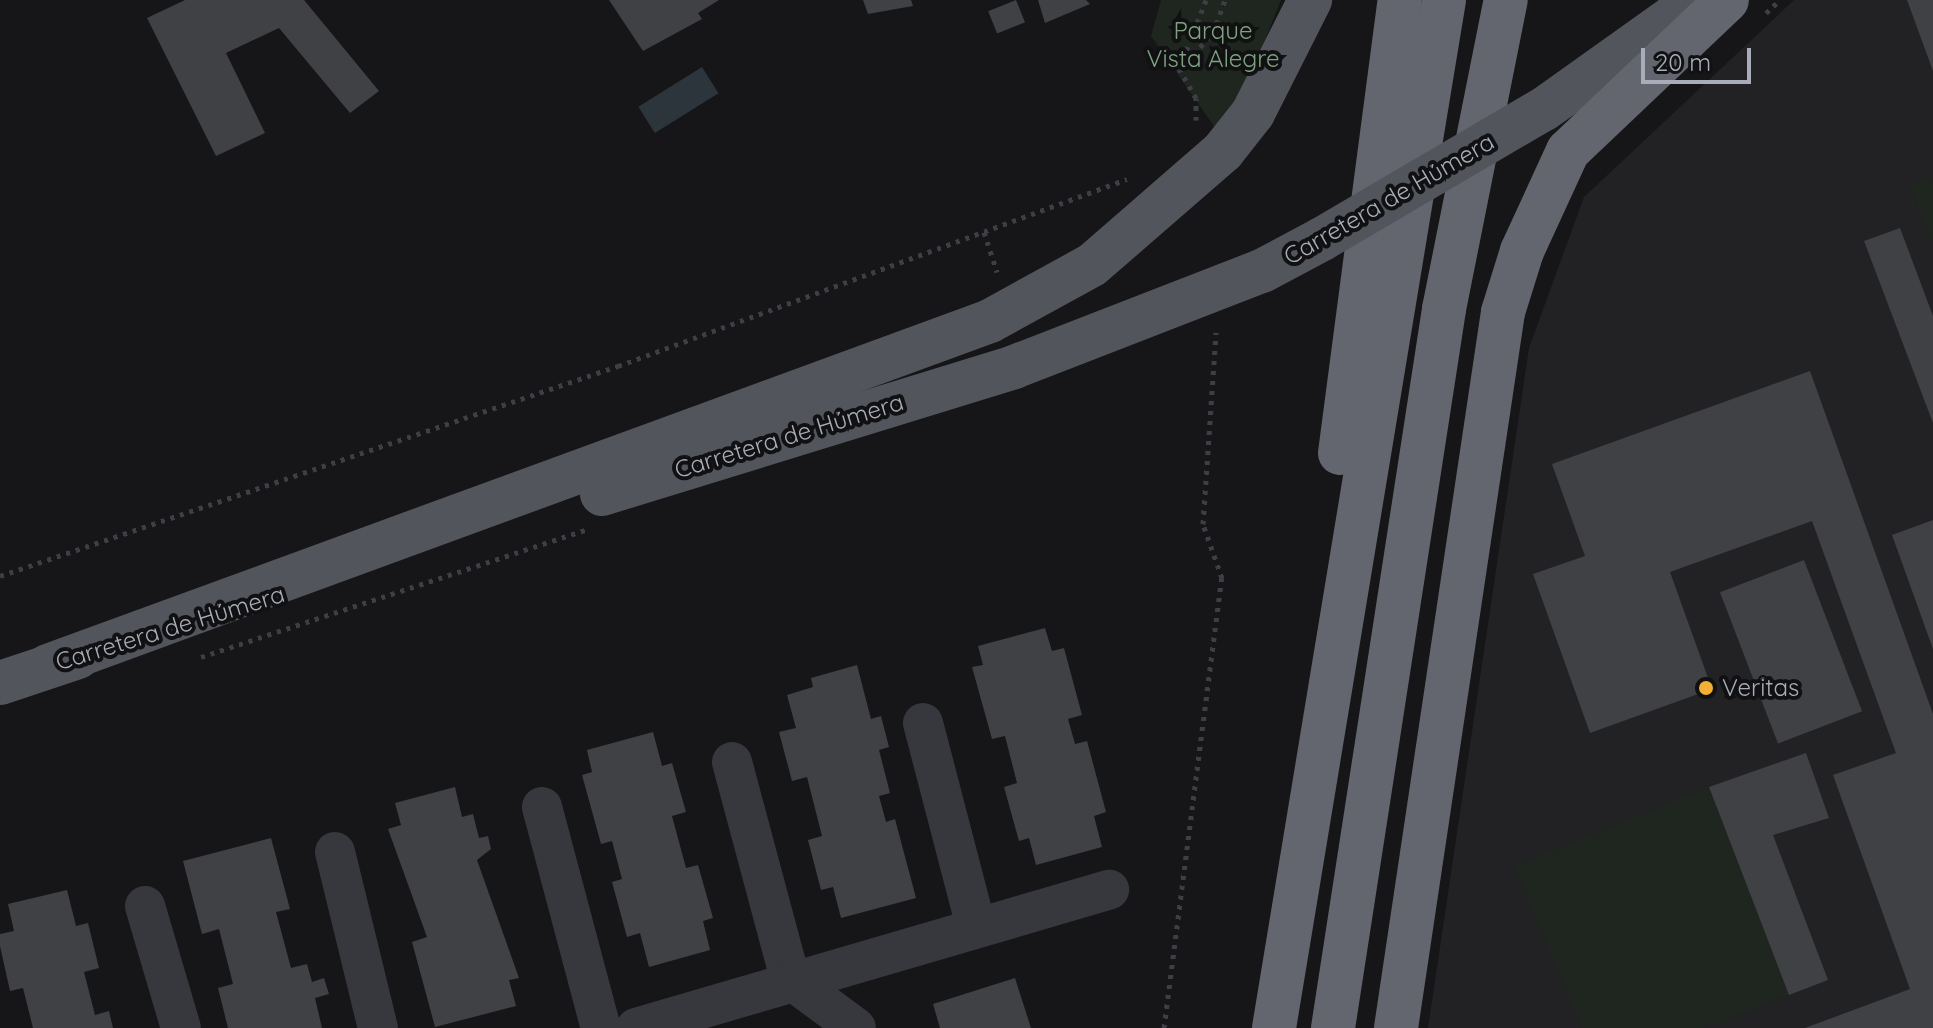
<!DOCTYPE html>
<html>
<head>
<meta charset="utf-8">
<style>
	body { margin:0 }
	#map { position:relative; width:1933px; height:1028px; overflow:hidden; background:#161618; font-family:Quicksand,sans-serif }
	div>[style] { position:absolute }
	.built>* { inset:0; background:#222225 }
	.green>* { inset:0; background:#1e261f }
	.water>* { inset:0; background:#2c353c; transform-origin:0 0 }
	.building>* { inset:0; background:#404145; transform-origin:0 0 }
	.path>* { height:5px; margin-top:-2.5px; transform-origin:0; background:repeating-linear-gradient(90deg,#3d3f44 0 4px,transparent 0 10px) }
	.minor>* { height:40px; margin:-20px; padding:0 20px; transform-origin:20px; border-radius:20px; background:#37383d }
	.major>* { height:44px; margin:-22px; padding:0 22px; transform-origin:22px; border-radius:22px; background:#53555c }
	.highway>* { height:44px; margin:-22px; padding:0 22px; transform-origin:22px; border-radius:22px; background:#63666e }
	.major-bridge>* { height:44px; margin:-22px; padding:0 22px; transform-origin:22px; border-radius:22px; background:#53555c }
	.dots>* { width:22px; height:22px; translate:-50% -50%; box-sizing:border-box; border:4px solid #111113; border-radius:50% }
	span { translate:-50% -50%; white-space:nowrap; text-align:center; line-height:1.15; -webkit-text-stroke:8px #111113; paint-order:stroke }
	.park-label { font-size:24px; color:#7fa381 }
	.street-label { font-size:24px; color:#a8adb8 }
	.poi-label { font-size:24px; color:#a8adb8 }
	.left { translate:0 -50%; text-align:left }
	.scale { position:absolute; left:1641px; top:48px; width:110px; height:36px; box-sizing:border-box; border:4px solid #a8adb8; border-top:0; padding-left:10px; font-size:24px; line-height:28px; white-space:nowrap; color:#a8adb8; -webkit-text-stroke:6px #111113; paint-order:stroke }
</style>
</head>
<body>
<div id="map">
	<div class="built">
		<div style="clip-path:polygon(1794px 0,1933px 0,1933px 1028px,1428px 1028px,1529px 348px,1584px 197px)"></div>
	</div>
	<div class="green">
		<div style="clip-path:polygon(1161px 0,1281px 0,1233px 120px,1216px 129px,1151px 36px)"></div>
		<div style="clip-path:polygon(1933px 176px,1933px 247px,1910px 184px)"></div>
		<div style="clip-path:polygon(1709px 787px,1789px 995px,1706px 1028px,1582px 1028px,1514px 866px)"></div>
	</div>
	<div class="water">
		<div style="left:702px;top:67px;width:31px;height:75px;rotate:58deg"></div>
	</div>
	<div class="building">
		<div style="clip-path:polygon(185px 0,304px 0,379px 91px,350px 113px,279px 28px,226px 53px,265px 133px,216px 156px,147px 18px)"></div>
		<div style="clip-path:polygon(609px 0,719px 0,698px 13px,702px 19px,643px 51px)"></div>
		<div style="clip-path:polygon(863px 0,911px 0,913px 6px,868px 14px)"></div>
		<div style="left:1016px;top:0;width:24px;height:30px;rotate:68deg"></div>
		<div style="clip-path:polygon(1038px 0,1086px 0,1090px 4px,1045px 23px)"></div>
		<div style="clip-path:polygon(1907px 0,1933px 0,1933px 71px)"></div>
		<div style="clip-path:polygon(1900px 228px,1933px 316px,1933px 423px,1864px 241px)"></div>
		<div style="clip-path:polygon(1810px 371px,1933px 714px,1933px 1028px,1805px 1028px,1910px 989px,1833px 775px,1896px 753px,1812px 521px,1670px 572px,1712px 689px,1590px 733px,1533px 574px,1585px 556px,1552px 464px)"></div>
		<div style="clip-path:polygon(1933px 520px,1933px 649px,1892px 535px)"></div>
		<div style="left:1804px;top:560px;width:162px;height:90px;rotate:69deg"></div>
		<div style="clip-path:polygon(1045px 628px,1052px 651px,1064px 648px,1082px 715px,1068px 719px,1075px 744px,1087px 741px,1106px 812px,1094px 816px,1102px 847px,1036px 865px,1029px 838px,1019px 841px,1004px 787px,1017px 783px,1005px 736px,992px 739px,972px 667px,983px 665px,978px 646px)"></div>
		<div style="clip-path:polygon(857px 665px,871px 719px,881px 716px,889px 747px,879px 750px,890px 793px,879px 796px,886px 822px,895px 819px,916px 898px,841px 918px,833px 887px,821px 890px,808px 840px,822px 836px,807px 777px,792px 781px,779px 732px,796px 728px,787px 695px,813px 687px,811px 678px)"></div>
		<div style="clip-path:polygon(653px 732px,662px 766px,672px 763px,686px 812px,672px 816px,686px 868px,698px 865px,713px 918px,703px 921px,710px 950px,649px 967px,640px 933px,627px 937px,612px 882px,622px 879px,612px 841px,601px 844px,582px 775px,592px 772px,587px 750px)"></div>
		<div style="clip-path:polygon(1806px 753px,1829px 818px,1773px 835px,1828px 980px,1789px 995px,1709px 787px)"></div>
		<div style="clip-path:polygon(455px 787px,462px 817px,473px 814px,479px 838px,488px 836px,491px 849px,477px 860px,519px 978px,509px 980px,516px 1006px,435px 1027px,412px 942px,427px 937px,388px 829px,401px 825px,395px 803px)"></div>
		<div style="clip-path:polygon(271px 838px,290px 909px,276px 912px,291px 968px,307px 964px,312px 982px,324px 978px,329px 994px,315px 998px,322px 1028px,228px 1028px,218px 988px,233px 984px,219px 929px,202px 934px,183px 861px)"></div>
		<div style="clip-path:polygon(67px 890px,76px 926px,88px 923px,99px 968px,84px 972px,95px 1015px,109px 1011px,113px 1028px,33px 1028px,23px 988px,10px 991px,0 946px,0 934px,14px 931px,8px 904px)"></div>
		<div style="clip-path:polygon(1015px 978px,1031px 1028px,940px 1028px,933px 1004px)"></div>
	</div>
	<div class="path">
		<div style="left:1766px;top:13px;width:19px;rotate:-43deg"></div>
		<div style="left:1180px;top:69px;width:49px;rotate:-47.5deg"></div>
		<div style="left:1213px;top:33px;width:35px;rotate:-70deg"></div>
		<div style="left:1196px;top:120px;width:22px;rotate:-90deg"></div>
		<div style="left:1196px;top:98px;width:34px;rotate:-120deg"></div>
		<div style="left:1179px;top:69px;width:74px;rotate:-68.6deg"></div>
		<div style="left:984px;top:232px;width:42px;rotate:72deg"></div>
		<div style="left:0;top:576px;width:653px;rotate:-18.77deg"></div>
		<div style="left:618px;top:366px;width:542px;rotate:-20.17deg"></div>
		<div style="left:201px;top:657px;width:405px;rotate:-18.3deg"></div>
		<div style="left:1164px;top:1028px;width:454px;rotate:-82.7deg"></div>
		<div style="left:1222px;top:578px;width:57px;rotate:-109.4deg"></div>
		<div style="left:1203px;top:524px;width:192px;rotate:-86.1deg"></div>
	</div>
	<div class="minor">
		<div style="left:923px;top:723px;width:210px;rotate:75.4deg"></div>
		<div style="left:732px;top:762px;width:225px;rotate:75deg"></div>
		<div style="left:790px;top:979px;width:82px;rotate:36.6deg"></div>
		<div style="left:542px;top:807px;width:229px;rotate:75.1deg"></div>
		<div style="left:335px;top:852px;width:181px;rotate:76.3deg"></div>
		<div style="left:145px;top:906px;width:127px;rotate:73.6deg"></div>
		<div style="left:636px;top:1028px;width:493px;rotate:-16.3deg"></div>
	</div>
	<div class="major">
		<div style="left:1544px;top:109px;width:188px;rotate:-35.5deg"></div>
		<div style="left:602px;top:494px;width:431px;rotate:-17.1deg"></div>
		<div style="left:1014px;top:367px;width:266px;rotate:-21.2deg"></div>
		<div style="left:1262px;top:271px;width:68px;rotate:-28.1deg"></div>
		<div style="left:48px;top:666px;width:1003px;rotate:-20.11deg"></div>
		<div style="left:990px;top:321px;width:116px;rotate:-28.8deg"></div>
		<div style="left:1092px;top:265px;width:174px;rotate:-41deg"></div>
		<div style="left:1223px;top:151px;width:48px;rotate:-51.7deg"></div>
		<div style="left:1253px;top:113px;width:127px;rotate:-63.2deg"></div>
		<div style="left:0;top:683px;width:82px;rotate:-18.4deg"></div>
	</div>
	<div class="highway">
		<div style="left:1340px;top:453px;width:457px;rotate:-82.5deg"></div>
		<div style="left:1274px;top:1028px;width:1042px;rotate:-80.61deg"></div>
		<div style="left:1333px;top:1028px;width:728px;rotate:-81.22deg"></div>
		<div style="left:1444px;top:309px;width:315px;rotate:-78.7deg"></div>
		<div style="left:1396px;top:1028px;width:724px;rotate:-81.5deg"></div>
		<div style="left:1503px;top:312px;width:64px;rotate:-72.7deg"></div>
		<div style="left:1522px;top:251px;width:110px;rotate:-65.3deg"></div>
		<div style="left:1568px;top:151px;width:219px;rotate:-43.5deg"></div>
	</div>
	<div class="major-bridge">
		<div style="left:1322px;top:239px;width:257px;rotate:-30.4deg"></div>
	</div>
	<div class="dots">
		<div style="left:1706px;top:688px;background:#f2b134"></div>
	</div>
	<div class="park-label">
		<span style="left:1213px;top:45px">Parque<br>Vista Alegre</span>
	</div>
	<div class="street-label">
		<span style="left:1389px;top:199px;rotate:-30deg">Carretera de Húmera</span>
		<span style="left:789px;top:436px;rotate:-17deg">Carretera de Húmera</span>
		<span style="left:170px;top:628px;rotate:-17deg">Carretera de Húmera</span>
	</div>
	<div class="poi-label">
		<span class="left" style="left:1722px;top:688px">Veritas</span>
	</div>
	<div class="scale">20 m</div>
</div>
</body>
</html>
